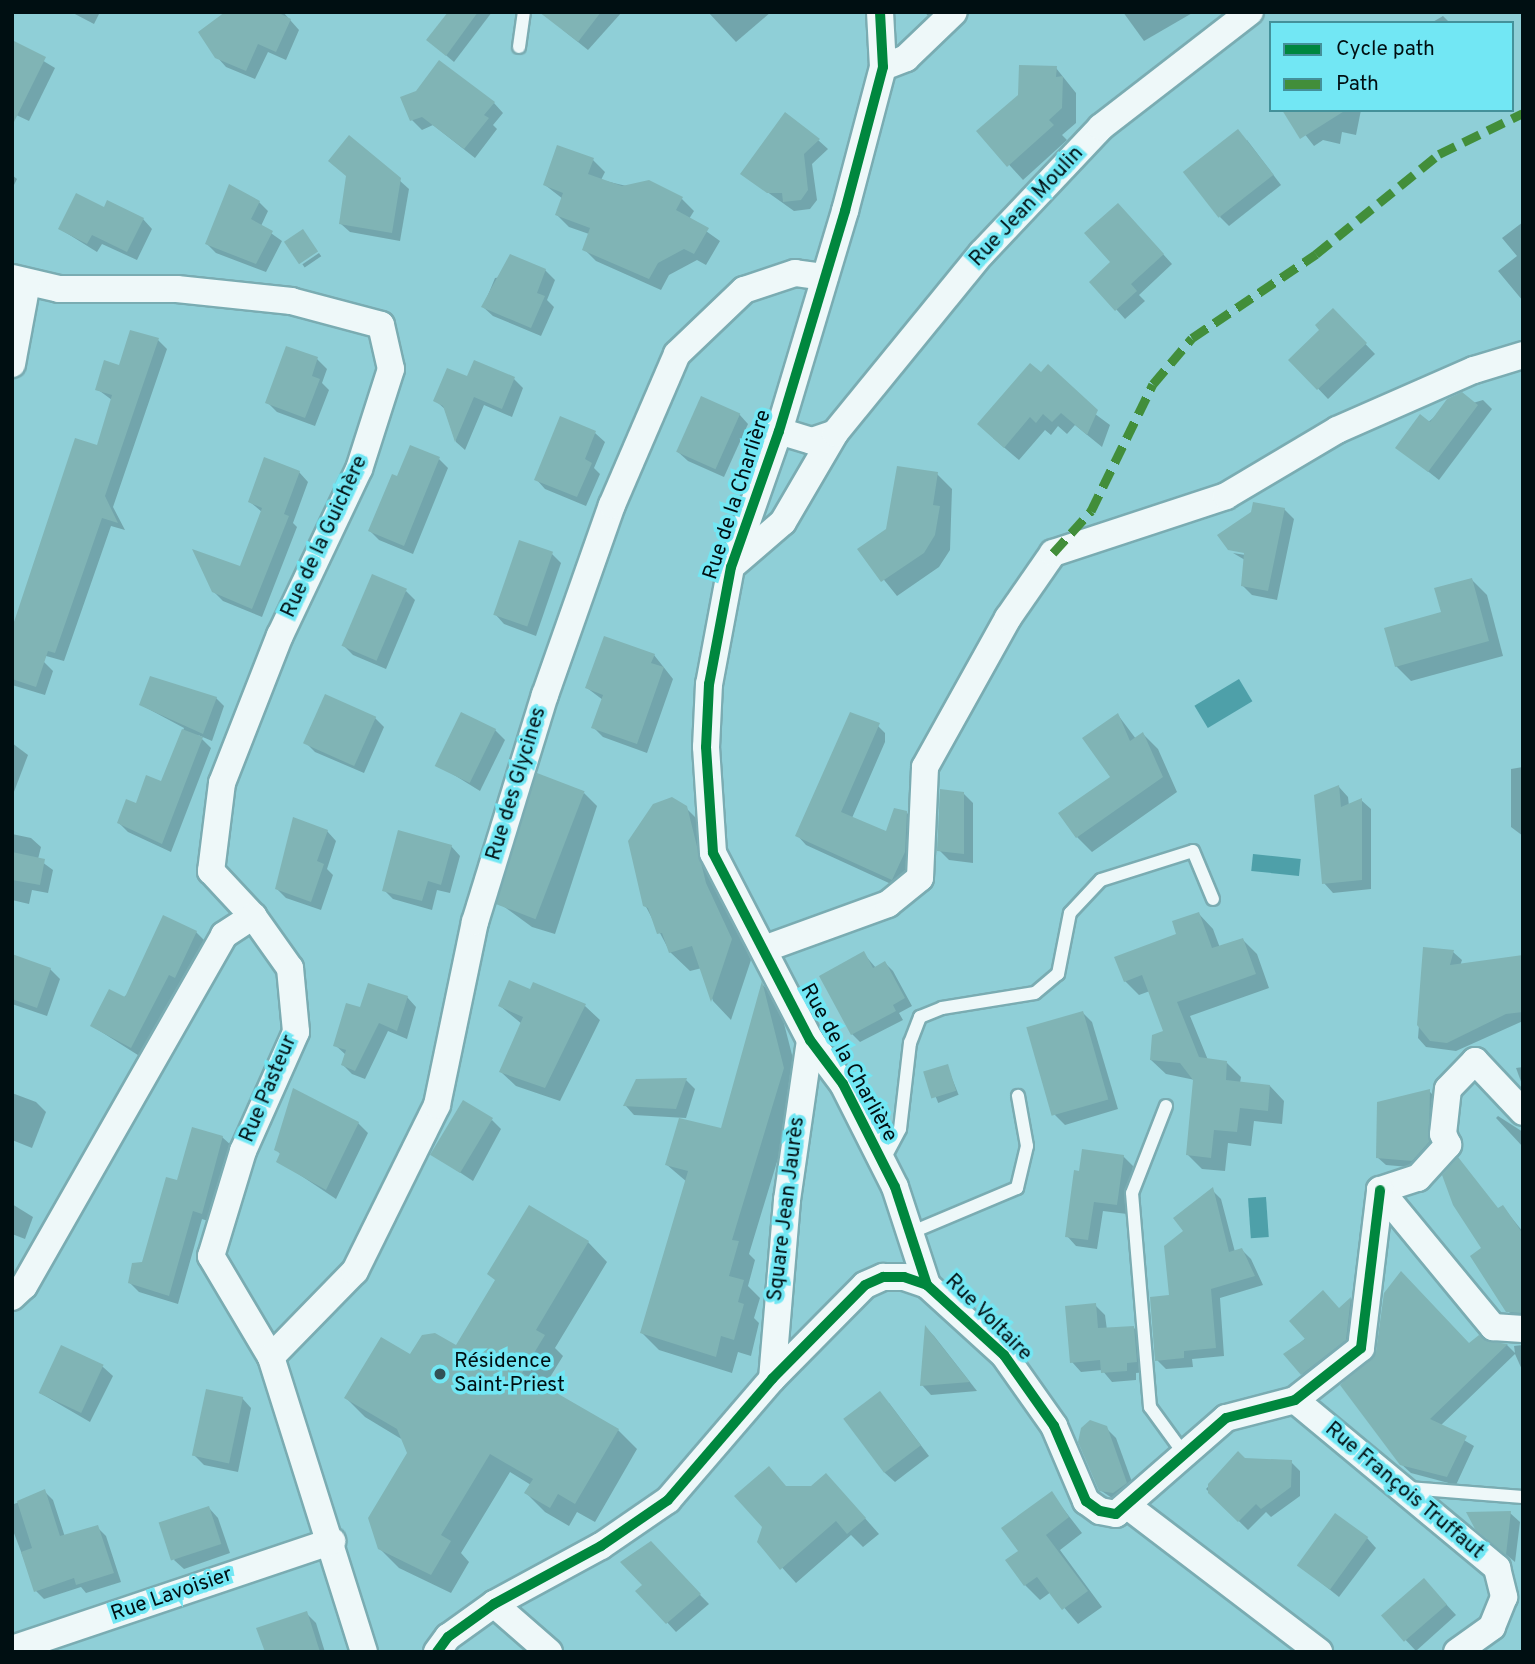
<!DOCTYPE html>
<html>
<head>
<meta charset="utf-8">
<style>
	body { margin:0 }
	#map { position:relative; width:1535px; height:1664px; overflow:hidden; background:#8fcfd7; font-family:Overpass,sans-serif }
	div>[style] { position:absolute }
	.water>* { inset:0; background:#4ea0a9; transform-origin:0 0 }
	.shadow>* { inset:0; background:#0003; transform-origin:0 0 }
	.building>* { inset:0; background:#80b4b5; transform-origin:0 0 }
	.roads { filter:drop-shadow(2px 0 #7aacb2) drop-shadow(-2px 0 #7aacb2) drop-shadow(0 2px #7aacb2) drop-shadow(0 -2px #7aacb2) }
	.lane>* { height:12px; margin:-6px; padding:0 6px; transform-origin:6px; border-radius:6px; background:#eef8f9 }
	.street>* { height:26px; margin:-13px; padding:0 13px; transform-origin:13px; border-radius:13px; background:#eef8f9 }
	.quiet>* { height:9px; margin-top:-4.5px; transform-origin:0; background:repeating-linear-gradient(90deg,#428e3a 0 18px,transparent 0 27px) }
	.cycleway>* { height:10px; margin:-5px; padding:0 5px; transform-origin:5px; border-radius:5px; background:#00873e }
	.dots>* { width:19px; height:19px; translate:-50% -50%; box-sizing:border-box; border:4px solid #72e7f4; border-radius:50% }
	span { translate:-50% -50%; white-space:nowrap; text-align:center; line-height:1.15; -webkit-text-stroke:7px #72e7f4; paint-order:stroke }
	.street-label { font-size:21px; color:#000f12 }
	.poi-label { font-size:21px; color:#000f12 }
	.left { translate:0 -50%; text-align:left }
	.frame { position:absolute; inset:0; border:14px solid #000f12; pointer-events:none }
	.legend { position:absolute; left:1269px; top:21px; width:245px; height:91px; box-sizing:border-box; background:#72e7f4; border:2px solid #44919a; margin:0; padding:9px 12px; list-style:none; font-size:21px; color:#000f12 }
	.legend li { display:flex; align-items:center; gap:14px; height:35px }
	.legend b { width:35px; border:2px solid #44919a }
</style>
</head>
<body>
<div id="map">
	<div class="water">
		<div style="left:1239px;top:679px;width:26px;height:52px;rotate:59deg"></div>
		<div style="left:1253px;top:854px;width:48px;height:17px;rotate:6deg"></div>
		<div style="left:1266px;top:1197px;width:40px;height:18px;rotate:86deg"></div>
	</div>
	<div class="shadow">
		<div style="clip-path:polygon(71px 12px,100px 12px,94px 24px)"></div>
		<div style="clip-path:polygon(232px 12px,283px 12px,299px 30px,286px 60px,268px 52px,255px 79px,226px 67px,217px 57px)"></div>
		<div style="clip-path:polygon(450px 12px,492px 12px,454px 62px,428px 40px)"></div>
		<div style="clip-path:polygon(560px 12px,622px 12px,588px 50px,563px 30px)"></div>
		<div style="clip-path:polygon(708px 12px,771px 12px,736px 42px)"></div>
		<div style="clip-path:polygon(924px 12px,939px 12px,933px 20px)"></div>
		<div style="clip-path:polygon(1123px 12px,1194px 12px,1144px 41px)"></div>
		<div style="clip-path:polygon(1443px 16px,1450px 23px,1431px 23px)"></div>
		<div style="clip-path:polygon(12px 42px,55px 68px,29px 121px,12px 113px)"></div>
		<div style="clip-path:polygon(1056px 68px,1076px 93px,1076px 123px,1062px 135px,1067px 140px,1023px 180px,979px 132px)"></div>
		<div style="clip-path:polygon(417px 92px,494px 103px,503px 113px,493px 125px,497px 129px,475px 158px,433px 125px,422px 130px,412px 120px)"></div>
		<div style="clip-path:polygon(1286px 110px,1361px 110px,1356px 135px,1342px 132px,1340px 144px,1323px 140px,1314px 146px)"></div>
		<div style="clip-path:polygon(818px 140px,828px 149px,812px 164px,817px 200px,810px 209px,794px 211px,742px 174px)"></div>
		<div style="clip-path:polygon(1247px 140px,1281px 185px,1229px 226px,1220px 217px)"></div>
		<div style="clip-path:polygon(593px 160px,605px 172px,601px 180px,682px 199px,694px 211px,689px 219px,720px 241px,706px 265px,697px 260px,669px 275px,661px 290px,596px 261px,584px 249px,589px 234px,569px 227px,557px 215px,563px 199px,545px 185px)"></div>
		<div style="clip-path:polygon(12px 175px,17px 179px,12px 189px)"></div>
		<div style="clip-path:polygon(348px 177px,399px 180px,409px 189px,400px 241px,350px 232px,341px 224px)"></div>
		<div style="clip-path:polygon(259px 202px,268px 211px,261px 226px,282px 241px,266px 272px,216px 253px,207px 244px)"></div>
		<div style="clip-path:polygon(1127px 214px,1172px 264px,1139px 295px,1145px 301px,1125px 319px,1116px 309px,1113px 262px)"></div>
		<div style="clip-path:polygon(143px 219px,152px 229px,137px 260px,102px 244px,97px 252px,60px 229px)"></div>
		<div style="clip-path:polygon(1523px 222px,1523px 301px,1498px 271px,1517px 256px,1502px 238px)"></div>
		<div style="left:319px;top:253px;width:4px;height:20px;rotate:56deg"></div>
		<div style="clip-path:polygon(545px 270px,555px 280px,547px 300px,554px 307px,541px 336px,493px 316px,483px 307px,495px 278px)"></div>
		<div style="clip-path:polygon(1333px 310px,1375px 354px,1328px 399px,1291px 360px,1321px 330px)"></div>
		<div style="clip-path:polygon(158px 340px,167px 349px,113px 507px,125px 530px,111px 526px,64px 661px,39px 654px,15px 624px,76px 440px,98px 447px,112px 400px,97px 389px)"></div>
		<div style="clip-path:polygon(317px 359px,327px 369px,322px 383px,329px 390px,315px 426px,277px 412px,267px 402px)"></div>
		<div style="clip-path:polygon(1030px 366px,1110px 425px,1102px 447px,1075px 425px,1067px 434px,1058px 426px,1051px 435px,1045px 430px,1019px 460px,993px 438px)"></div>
		<div style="clip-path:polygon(468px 379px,514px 379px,523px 388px,512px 417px,484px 405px,465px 450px,456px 442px,447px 411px,436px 401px)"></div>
		<div style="clip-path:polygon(1483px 400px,1492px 409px,1439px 480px,1398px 448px,1439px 413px)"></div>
		<div style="clip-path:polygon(739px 414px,748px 424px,724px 477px,688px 461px,678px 452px)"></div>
		<div style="clip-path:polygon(595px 433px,605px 442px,594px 468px,600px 474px,586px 506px,545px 489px,536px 479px)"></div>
		<div style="clip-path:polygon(439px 459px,448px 468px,413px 554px,379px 540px,370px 531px,398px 478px)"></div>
		<div style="clip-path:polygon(299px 472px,308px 482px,293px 523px,297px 527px,262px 617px,223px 601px,213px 591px,241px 569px,262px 512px,250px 502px)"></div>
		<div style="clip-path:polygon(937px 474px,952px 489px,950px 550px,939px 567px,897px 596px,860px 550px,888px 530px)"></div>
		<div style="clip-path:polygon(1284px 509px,1294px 519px,1277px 600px,1252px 595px,1242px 585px,1245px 560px,1233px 553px,1252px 556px)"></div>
		<div style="clip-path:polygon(552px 554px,561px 563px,536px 636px,504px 624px,495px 614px)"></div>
		<div style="clip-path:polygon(1472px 580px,1487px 595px,1503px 656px,1411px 681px,1396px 666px)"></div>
		<div style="clip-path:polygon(406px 591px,415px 600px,386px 669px,353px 655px,344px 646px)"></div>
		<div style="clip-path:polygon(12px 652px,44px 662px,53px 671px,45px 695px,12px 685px)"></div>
		<div style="clip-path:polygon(654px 655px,673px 679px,647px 753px,603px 737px,593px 727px,603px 700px,587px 688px)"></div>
		<div style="clip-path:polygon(216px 698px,224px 706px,212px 741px,198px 735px,211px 748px,171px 852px,128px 832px,119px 823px,162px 783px,184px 728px,141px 705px)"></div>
		<div style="clip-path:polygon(1118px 715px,1136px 739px,1143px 734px,1158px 749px,1177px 792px,1092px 852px,1077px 837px,1112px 778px)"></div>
		<div style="clip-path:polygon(375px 718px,384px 727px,364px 773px,315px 752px,306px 743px)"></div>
		<div style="clip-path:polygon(875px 723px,885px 733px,885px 742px,852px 818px,887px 834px,906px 812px,916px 822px,914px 863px,902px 889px,806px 845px,797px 835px)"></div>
		<div style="clip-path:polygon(495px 730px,505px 740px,480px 791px,438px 765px)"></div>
		<div style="clip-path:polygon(12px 743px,28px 755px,12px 797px)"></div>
		<div style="clip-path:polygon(1523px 767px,1523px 836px,1511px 827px,1511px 769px)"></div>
		<div style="clip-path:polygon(1339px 787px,1348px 797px,1349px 806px,1361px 800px,1371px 809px,1371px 889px,1333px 893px,1324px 883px)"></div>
		<div style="clip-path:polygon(584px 793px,597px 806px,555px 934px,532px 927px,499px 903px)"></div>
		<div style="clip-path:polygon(963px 793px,973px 803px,973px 863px,949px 860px,939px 850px)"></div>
		<div style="clip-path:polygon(685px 807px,706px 828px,725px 904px,751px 960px,731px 1020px,713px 1001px,702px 968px,690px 971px,670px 952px,645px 905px)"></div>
		<div style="clip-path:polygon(294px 819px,327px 831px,336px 841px,327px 869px,333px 875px,321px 910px,286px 898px,277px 889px)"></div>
		<div style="clip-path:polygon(12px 834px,31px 838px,41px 847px,38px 859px,53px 870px,48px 893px,32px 890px,29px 904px,12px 900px)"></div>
		<div style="clip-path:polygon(451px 846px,460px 856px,450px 893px,437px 890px,432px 910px,393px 899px,384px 890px)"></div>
		<div style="clip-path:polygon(1199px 914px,1213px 929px,1220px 948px,1243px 940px,1257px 954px,1269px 988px,1190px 1016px,1208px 1060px,1227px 1063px,1241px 1077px,1240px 1083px,1270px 1086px,1284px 1101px,1282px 1124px,1254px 1121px,1251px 1146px,1228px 1143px,1225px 1171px,1202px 1169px,1188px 1155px,1195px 1080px,1166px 1074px,1151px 1060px,1165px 1032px,1150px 991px,1139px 995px,1125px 981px)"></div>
		<div style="clip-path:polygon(196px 932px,206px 942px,185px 987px,179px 984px,141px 1057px,92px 1026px)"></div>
		<div style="clip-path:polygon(1425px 949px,1453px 952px,1462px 960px,1460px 966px,1523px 956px,1523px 1021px,1456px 1051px,1426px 1047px,1418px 1038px)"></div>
		<div style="clip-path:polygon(864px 954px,876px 968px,885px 963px,893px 971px,912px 1006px,899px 1013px,903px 1020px,860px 1042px,852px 1034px)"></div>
		<div style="clip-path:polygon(12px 956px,50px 969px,60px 979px,47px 1016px,12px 1004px)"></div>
		<div style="clip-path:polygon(534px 984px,585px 1006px,600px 1020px,560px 1101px,516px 1086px,501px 1072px,522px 1024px,500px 1006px,531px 991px)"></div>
		<div style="clip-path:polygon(763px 985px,778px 1000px,800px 1086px,749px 1254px,755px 1260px,748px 1286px,760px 1298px,754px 1318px,759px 1323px,751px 1356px,738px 1352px,732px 1373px,659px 1350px,642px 1333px,687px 1182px,667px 1165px,722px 1130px)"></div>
		<div style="clip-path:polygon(407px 997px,416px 1007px,407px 1039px,388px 1031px,365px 1079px,352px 1074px,343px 1065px,346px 1055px,335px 1045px,361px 1009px)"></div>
		<div style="clip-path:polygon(1083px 1013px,1092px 1022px,1118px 1109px,1065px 1125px,1055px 1115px)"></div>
		<div style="left:947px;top:1066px;width:31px;height:22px;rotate:68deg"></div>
		<div style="clip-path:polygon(1523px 1067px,1523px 1087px,1516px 1068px)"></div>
		<div style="clip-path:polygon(686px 1080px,695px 1089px,686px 1118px,634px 1115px,625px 1105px)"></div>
		<div style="clip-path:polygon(1429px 1091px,1437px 1099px,1437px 1151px,1421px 1168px,1386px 1165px,1377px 1157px)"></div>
		<div style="clip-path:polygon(12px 1093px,36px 1102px,46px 1112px,32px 1148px,12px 1140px)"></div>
		<div style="clip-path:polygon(1498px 1116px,1523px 1132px,1523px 1147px,1496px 1118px)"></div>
		<div style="clip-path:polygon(492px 1120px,501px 1129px,473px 1181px,435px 1156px)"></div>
		<div style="clip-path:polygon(358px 1123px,368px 1133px,336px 1199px,279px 1161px,281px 1155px,276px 1149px)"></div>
		<div style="clip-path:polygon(222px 1137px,232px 1146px,211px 1222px,202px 1219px,178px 1304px,139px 1292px,130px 1283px,144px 1264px,178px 1182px)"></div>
		<div style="clip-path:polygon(1123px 1156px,1133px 1166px,1127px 1214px,1103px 1211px,1097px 1249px,1076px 1246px,1067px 1236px,1081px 1173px)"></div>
		<div style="clip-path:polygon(1212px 1190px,1221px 1199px,1235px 1252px,1242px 1250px,1251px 1259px,1263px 1285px,1220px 1298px,1224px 1356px,1192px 1359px,1193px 1367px,1166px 1369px,1157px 1360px,1186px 1232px)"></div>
		<div style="clip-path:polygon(12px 1204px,33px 1217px,25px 1239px,12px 1234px)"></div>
		<div style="clip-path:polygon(529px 1207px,588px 1242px,607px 1262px,555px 1348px,563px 1356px,544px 1387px,618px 1430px,637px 1449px,595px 1522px,577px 1512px,569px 1526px,545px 1512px,526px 1493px,531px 1485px,510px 1472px,461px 1553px,469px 1562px,451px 1593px,399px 1568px,379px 1548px,409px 1453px,403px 1440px,365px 1417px,346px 1398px,411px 1357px,457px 1348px,496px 1281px)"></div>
		<div style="clip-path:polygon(1503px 1207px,1523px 1232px,1523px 1320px,1507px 1311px,1484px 1249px)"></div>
		<div style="clip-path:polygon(1351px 1299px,1358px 1307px,1354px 1348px,1310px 1382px,1286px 1355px)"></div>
		<div style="clip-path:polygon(1095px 1305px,1105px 1315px,1107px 1330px,1134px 1328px,1143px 1337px,1146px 1372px,1136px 1373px,1136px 1380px,1112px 1382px,1102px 1370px,1081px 1372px,1072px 1362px)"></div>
		<div style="clip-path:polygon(927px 1329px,934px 1336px,977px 1391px,931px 1395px,922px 1385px)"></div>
		<div style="clip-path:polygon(1486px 1343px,1507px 1345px,1515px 1353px,1514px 1346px,1523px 1345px,1523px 1372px,1515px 1354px,1440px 1426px,1474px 1446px,1456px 1485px,1411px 1473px,1401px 1464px,1469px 1345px)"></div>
		<div style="clip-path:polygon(62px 1347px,103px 1367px,113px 1376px,90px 1422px,40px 1393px)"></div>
		<div style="clip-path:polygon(242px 1398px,251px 1408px,238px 1472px,204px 1465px,194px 1455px)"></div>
		<div style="clip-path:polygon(889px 1403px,929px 1456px,895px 1482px,885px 1473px)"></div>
		<div style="clip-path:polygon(1106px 1428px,1116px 1438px,1136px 1493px,1118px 1502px,1100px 1490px)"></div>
		<div style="clip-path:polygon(1238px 1454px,1245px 1460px,1291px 1462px,1300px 1471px,1300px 1496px,1271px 1517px,1266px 1512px,1248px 1530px,1206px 1489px)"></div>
		<div style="clip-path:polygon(787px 1488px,840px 1490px,879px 1534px,863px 1547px,851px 1535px,796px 1583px,759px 1542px)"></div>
		<div style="clip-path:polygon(45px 1492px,53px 1500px,65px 1537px,97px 1527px,106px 1536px,121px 1582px,86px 1593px,81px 1587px,44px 1599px,36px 1591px,12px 1528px,12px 1500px,14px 1504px)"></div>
		<div style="clip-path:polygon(1051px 1493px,1082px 1533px,1060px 1550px,1102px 1607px,1078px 1624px,1051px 1592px,1040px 1600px,1025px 1585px,1020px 1551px)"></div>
		<div style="clip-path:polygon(209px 1508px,218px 1518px,230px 1553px,184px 1569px,174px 1560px)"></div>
		<div style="clip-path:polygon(1510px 1513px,1520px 1522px,1515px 1562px,1487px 1539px)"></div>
		<div style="clip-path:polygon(1367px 1538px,1376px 1548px,1339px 1597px,1299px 1565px)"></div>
		<div style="clip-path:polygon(650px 1544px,709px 1604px,676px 1632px,638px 1591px,644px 1585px)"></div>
		<div style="clip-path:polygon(1433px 1590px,1456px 1615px,1416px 1651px,1384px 1617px)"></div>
		<div style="clip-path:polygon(306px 1613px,316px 1623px,325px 1652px,266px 1652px)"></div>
	</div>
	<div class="building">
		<div style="clip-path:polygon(225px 12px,277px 12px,291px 19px,276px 52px,258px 44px,246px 71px,215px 58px,198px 32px)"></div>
		<div style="clip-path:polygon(448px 12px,478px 12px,446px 56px,426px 40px)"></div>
		<div style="clip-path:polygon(539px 12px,601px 12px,578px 42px)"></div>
		<div style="clip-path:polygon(12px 40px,46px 57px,12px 126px)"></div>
		<div style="clip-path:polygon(439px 60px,495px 102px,484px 115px,489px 118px,464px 149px,422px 117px,410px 121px,400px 97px,416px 91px)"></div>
		<div style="clip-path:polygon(1019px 65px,1057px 66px,1056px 77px,1063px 76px,1062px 108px,1049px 120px,1054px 125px,1007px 167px,976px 131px,1018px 95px)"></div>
		<div style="clip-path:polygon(1282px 110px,1346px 110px,1300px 139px)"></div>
		<div style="clip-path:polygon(785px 112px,820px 139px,804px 154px,808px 190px,801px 200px,783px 202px,782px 193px,767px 193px,740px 174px)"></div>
		<div style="left:1238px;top:129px;width:58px;height:70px;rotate:52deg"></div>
		<div style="clip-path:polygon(349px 135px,401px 178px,392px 233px,339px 224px,346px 176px,328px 161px)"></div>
		<div style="clip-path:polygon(557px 145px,594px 158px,588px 174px,622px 186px,649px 180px,683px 197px,676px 210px,709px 228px,694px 254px,684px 249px,658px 263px,649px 279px,582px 250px,590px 228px,555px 215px,563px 193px,543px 185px)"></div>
		<div style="clip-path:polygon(229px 184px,260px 201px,251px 219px,273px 231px,256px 264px,205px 244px)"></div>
		<div style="clip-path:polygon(76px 193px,104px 207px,107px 200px,144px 218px,127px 252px,92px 235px,87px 244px,58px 229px)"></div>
		<div style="clip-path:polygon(1118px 203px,1164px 254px,1131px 284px,1137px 291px,1115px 311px,1089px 282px,1110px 262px,1084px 233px)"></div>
		<div style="left:303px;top:229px;width:27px;height:23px;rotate:56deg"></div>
		<div style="clip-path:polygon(510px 254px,546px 269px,537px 293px,545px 296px,531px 328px,481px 307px)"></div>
		<div style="clip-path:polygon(1333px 308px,1367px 343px,1317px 390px,1288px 360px,1319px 330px,1315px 325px)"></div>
		<div style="clip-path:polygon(130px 330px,159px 338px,105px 496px,118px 523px,102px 518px,55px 653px,48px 651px,36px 687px,12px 679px,12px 628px,75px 438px,97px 445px,112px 395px,95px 390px,104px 360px,119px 365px)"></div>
		<div style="clip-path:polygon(286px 346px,318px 357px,312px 376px,320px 379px,305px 418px,265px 403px)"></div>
		<div style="clip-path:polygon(474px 360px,515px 377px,502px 409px,474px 397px,455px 442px,443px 406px,433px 401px,447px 368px,467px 376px)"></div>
		<div style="clip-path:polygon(1030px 363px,1041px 372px,1048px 364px,1098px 410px,1087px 435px,1061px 413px,1052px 422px,1043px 414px,1036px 423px,1030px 417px,1004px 448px,977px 424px)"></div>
		<div style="clip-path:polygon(1462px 392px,1478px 405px,1428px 472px,1395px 448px,1420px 414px,1430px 422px,1447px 399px)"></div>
		<div style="left:701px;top:396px;width:43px;height:61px;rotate:24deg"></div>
		<div style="clip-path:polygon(560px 416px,596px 431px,585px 459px,592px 463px,577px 497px,534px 480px)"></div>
		<div style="clip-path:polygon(410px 445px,440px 457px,404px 546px,368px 531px,392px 474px,397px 476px)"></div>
		<div style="clip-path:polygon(264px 457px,300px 471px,284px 514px,289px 516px,252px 609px,212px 592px,192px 549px,240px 566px,262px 508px,248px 502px)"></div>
		<div style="clip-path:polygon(897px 466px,938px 472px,933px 505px,940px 506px,935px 535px,924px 553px,881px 582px,857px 549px,886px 529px)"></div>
		<div style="clip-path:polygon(1253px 502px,1285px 508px,1268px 591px,1241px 586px,1244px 553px,1228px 550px,1217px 535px,1251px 512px)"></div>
		<div style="left:519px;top:540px;width:36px;height:79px;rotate:19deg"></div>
		<div style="left:372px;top:574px;width:38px;height:78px;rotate:23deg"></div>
		<div style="clip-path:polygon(1472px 578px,1489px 641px,1395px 667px,1384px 628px,1441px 612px,1434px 588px)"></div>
		<div style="clip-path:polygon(604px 636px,655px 654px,651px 663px,664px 667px,637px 744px,591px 728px,603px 695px,585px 688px)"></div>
		<div style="clip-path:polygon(150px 676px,217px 697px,203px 734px,139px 705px)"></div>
		<div style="left:325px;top:694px;width:56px;height:54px;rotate:24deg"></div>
		<div style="left:461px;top:712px;width:39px;height:60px;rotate:26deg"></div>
		<div style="clip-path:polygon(850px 712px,880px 723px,841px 812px,886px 831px,894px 808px,907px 811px,905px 852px,892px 880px,795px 836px)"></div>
		<div style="clip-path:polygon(1118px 713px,1130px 741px,1143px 732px,1163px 777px,1076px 838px,1058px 813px,1110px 777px,1082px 738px)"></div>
		<div style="clip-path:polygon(182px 729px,203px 737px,162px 844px,117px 823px,126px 799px,136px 803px,146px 775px,161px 781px)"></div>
		<div style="left:537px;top:773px;width:51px;height:137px;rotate:21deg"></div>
		<div style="clip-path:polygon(1339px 785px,1341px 807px,1362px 798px,1362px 880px,1322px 884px,1314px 795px)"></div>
		<div style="clip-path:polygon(940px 789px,964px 792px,964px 854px,937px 851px)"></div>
		<div style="clip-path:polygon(672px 797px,687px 806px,706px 883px,732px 939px,711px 1002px,692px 946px,669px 953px,662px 933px,657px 934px,648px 908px,643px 906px,628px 841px,653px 804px)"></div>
		<div style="clip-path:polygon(293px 817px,328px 830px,317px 861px,324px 864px,311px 902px,275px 889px)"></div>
		<div style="clip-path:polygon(398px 830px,452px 845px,441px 885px,428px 881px,422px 901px,382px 891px)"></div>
		<div style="clip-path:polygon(12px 852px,45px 859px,40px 885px,12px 880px)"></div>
		<div style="clip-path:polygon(1199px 912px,1212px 948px,1243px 938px,1256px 974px,1177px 1002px,1199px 1057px,1227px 1061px,1226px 1080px,1270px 1085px,1268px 1111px,1240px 1108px,1237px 1132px,1214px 1130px,1211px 1158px,1186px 1155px,1193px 1080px,1180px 1063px,1150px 1060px,1152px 1035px,1163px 1031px,1142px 975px,1124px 982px,1114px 957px,1176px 934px,1172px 921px)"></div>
		<div style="clip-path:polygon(163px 915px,197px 931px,175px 978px,169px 975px,131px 1048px,90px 1026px,109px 989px,125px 997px)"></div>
		<div style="clip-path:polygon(1423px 947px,1454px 950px,1450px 965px,1523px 955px,1523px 1012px,1506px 1014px,1447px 1043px,1430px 1041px,1417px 1025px)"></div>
		<div style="clip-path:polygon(864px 951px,873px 968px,885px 961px,905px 998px,893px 1005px,896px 1011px,851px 1035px,819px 976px)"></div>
		<div style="clip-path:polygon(12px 954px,51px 968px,37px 1008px,12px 999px)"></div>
		<div style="clip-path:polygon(509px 980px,530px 989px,533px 982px,586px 1004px,545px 1088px,499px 1072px,523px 1017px,498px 1006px)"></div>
		<div style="clip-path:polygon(762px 981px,784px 1068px,732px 1240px,739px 1241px,729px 1276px,744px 1280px,738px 1302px,744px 1304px,734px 1340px,721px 1336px,716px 1357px,640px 1333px,688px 1171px,665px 1165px,679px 1118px,721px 1128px)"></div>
		<div style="clip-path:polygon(368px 983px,408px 996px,397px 1031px,379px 1023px,355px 1071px,341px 1065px,346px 1050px,333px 1046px,346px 1003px,360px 1007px)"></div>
		<div style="left:1083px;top:1011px;width:92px;height:59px;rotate:74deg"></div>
		<div style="left:948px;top:1064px;width:28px;height:26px;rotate:73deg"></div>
		<div style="clip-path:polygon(687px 1078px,676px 1109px,623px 1106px,636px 1079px)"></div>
		<div style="clip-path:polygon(293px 1088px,359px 1122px,326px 1190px,276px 1162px,280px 1153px,274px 1150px)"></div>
		<div style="clip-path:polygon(1430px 1089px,1429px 1142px,1412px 1161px,1376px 1158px,1377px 1102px)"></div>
		<div style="left:463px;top:1100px;width:35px;height:64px;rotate:31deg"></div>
		<div style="clip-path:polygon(192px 1127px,223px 1136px,202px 1214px,193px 1211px,169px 1296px,128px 1283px,132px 1263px,142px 1262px,166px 1177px,177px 1180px)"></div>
		<div style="clip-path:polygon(1082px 1149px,1124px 1155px,1117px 1205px,1094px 1202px,1088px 1240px,1065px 1237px,1074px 1170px,1079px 1171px)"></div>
		<div style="clip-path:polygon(1458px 1157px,1498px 1208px,1503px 1205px,1523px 1234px,1523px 1313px,1506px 1312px,1470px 1256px,1481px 1248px,1453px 1205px,1442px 1175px)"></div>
		<div style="clip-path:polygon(1213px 1187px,1229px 1252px,1242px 1248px,1255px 1276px,1211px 1289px,1216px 1348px,1184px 1351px,1184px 1358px,1155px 1361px,1150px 1297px,1169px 1295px,1164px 1246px,1183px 1231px,1173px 1218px)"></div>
		<div style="clip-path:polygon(529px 1205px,589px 1241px,536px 1330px,545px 1335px,522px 1373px,619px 1429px,575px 1504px,558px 1494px,550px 1508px,524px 1493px,533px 1479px,490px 1454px,441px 1535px,451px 1541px,431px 1575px,378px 1549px,368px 1518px,407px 1453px,397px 1429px,344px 1398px,381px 1337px,410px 1354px,422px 1335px,435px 1333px,456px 1345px,495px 1280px,487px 1274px)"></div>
		<div style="clip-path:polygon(1401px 1271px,1469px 1343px,1479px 1335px,1486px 1341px,1508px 1344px,1430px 1419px,1467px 1436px,1447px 1477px,1400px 1465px,1340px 1385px,1376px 1351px,1384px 1293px)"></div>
		<div style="clip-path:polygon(1323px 1290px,1339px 1308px,1351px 1297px,1346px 1340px,1301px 1375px,1283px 1354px,1305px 1339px,1289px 1321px)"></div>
		<div style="clip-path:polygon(1096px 1303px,1098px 1328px,1134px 1326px,1137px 1362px,1127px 1363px,1127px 1371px,1101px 1373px,1100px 1360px,1070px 1363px,1065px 1306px)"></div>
		<div style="clip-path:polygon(925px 1325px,970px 1382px,920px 1386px)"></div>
		<div style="left:61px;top:1345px;width:47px;height:53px;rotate:25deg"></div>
		<div style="left:206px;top:1389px;width:38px;height:68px;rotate:12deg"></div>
		<div style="left:880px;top:1391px;width:68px;height:46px;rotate:53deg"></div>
		<div style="clip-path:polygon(1090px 1420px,1107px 1426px,1127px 1483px,1113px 1493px,1099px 1491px,1078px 1442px,1081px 1428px)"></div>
		<div style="clip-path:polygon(1238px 1451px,1245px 1458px,1292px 1460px,1291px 1487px,1261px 1509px,1256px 1504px,1238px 1522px,1208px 1493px,1208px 1484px)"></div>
		<div style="clip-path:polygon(769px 1466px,786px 1486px,811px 1486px,826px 1473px,866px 1518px,847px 1534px,836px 1521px,780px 1570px,757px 1542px,762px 1527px,734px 1496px)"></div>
		<div style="clip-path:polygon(45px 1489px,60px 1536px,98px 1525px,114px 1573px,76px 1585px,74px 1578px,34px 1592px,21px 1552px,32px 1548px,17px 1501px)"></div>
		<div style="clip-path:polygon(1052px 1491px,1069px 1517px,1046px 1535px,1088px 1591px,1062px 1610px,1037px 1577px,1024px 1586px,1005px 1560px,1018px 1551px,1001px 1528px)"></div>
		<div style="left:209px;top:1506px;width:40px;height:53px;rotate:72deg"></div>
		<div style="clip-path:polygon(1511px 1511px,1506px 1555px,1475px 1529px,1466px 1512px)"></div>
		<div style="left:1335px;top:1513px;width:41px;height:65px;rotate:36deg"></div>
		<div style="clip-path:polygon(651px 1541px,701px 1594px,666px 1624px,635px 1591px,642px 1585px,620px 1562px)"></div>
		<div style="left:1424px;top:1578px;width:35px;height:57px;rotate:49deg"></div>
		<div style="clip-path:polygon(307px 1611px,320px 1652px,265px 1652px,256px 1628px)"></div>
	</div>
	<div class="roads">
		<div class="lane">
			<div style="left:519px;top:47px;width:35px;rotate:-82deg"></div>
			<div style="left:1166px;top:1106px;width:93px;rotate:111.3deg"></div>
			<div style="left:1132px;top:1193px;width:215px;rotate:85.2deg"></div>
			<div style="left:1150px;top:1407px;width:59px;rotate:53.9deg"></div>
			<div style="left:882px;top:1163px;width:38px;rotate:-62deg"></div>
			<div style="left:900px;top:1129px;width:87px;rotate:-83.4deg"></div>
			<div style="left:910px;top:1043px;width:28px;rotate:-69deg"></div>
			<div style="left:920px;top:1017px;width:24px;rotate:-22deg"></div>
			<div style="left:942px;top:1008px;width:94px;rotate:-9.2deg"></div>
			<div style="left:1035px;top:993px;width:30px;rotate:-40deg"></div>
			<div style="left:1058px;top:974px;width:62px;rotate:-78.9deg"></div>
			<div style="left:1070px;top:913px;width:45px;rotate:-46.8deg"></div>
			<div style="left:1101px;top:880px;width:96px;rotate:-17.5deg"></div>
			<div style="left:1193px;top:851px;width:52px;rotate:67.4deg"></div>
			<div style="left:910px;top:1233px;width:116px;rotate:-22.8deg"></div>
			<div style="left:1017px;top:1188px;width:43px;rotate:-76.6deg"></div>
			<div style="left:1027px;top:1146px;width:51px;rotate:-100.2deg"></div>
			<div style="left:1408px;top:1488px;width:115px;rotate:4.5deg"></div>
		</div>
		<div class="street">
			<div style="left:880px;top:12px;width:55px;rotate:86.9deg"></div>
			<div style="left:883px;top:67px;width:149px;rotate:104.8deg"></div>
			<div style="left:845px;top:211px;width:230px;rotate:106.7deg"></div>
			<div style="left:779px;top:431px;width:144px;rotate:109.4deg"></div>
			<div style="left:731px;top:567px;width:119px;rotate:100.6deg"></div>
			<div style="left:709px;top:684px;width:63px;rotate:92.7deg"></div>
			<div style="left:706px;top:747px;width:106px;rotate:86.2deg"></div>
			<div style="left:713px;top:853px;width:211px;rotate:62.6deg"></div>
			<div style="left:810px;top:1040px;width:55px;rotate:53.1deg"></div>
			<div style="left:843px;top:1084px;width:115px;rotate:63.2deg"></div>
			<div style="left:895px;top:1187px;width:103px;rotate:71.9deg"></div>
			<div style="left:883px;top:67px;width:25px;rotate:-21deg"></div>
			<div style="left:906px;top:58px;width:66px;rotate:-43.8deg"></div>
			<div style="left:12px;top:278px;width:48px;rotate:13.2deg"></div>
			<div style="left:59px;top:289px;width:118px"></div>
			<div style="left:177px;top:289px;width:115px;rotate:6deg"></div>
			<div style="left:291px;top:301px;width:93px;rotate:14.9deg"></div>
			<div style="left:381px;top:325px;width:45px;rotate:77.2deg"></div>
			<div style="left:391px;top:369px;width:105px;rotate:107.7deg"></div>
			<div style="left:359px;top:469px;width:184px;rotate:115.4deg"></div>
			<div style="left:280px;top:635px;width:159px;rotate:111.4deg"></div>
			<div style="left:222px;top:783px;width:89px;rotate:97.1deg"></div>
			<div style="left:211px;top:871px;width:62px;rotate:47deg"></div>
			<div style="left:12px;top:364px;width:82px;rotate:-79.5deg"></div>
			<div style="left:779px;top:431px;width:34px;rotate:17deg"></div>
			<div style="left:812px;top:441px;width:24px;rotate:-19deg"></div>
			<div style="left:732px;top:566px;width:67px;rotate:-40.8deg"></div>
			<div style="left:783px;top:522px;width:103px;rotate:-59.7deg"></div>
			<div style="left:835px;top:433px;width:232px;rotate:-50.8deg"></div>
			<div style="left:982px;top:253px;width:173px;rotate:-46.6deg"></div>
			<div style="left:1101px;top:127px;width:188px;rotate:-37.7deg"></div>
			<div style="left:764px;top:949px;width:132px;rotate:-19.9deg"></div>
			<div style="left:888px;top:904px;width:41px;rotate:-39.1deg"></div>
			<div style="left:920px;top:878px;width:111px;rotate:-87.4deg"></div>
			<div style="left:925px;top:767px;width:171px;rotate:-60.9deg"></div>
			<div style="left:1008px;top:618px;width:79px;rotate:-55.3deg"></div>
			<div style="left:1053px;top:553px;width:182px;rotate:-18.2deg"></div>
			<div style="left:1226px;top:496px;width:129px;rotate:-30.7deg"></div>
			<div style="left:1337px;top:430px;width:150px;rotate:-23.7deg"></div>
			<div style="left:1474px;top:370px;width:51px;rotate:-17deg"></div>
			<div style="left:1380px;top:1190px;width:40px;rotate:-18deg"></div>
			<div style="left:1418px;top:1178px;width:45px;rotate:-47.7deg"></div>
			<div style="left:1448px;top:1145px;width:12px;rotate:-114deg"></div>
			<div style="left:1443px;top:1134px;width:45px;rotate:-83.7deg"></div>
			<div style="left:1448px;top:1089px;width:39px;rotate:-46deg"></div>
			<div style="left:1475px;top:1061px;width:70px;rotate:46.7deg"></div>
			<div style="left:1380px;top:1190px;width:178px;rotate:50.5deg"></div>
			<div style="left:1493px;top:1327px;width:30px;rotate:4deg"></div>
			<div style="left:12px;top:1297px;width:16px;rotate:-43deg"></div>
			<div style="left:24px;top:1286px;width:404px;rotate:-60.3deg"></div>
			<div style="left:224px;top:935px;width:35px;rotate:-33deg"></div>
			<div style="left:253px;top:916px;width:64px;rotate:54.6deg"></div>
			<div style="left:290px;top:968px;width:64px;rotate:84.6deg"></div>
			<div style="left:296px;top:1032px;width:130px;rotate:114deg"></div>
			<div style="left:243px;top:1151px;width:110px;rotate:106.9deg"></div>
			<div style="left:211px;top:1256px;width:117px;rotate:59.3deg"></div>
			<div style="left:271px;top:1357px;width:309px;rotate:72.5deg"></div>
			<div style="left:271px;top:1357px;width:120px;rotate:-45.7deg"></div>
			<div style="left:355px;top:1271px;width:185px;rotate:-63.7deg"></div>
			<div style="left:437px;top:1105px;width:187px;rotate:-78.3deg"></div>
			<div style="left:475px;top:922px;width:238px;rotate:-72.9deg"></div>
			<div style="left:545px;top:695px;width:201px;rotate:-70.6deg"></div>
			<div style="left:612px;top:505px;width:164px;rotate:-66.7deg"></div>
			<div style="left:677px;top:354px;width:93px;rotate:-43.7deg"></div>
			<div style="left:744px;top:290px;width:54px;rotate:-18.4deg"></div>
			<div style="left:795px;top:273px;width:30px;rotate:8deg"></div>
			<div style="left:772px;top:1379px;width:180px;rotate:-85.2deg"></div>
			<div style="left:787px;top:1200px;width:162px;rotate:-81.8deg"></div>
			<div style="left:1295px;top:1400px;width:263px;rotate:39.7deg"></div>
			<div style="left:1497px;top:1568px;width:30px;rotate:76deg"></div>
			<div style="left:1504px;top:1597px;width:32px;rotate:112deg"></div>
			<div style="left:1492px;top:1627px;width:43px;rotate:144.5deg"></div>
			<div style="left:1129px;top:1507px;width:239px;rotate:37.3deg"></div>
			<div style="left:494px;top:1604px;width:73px;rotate:41.1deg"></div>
			<div style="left:12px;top:1649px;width:338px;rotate:-18.6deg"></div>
			<div style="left:437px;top:1652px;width:19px;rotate:-54deg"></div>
			<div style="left:448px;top:1637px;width:57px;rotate:-35.7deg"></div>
			<div style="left:494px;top:1604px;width:122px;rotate:-28.5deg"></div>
			<div style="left:601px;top:1546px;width:81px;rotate:-34.5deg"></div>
			<div style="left:668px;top:1500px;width:160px;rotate:-49.3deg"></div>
			<div style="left:772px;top:1379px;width:132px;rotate:-45.3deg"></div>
			<div style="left:865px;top:1285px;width:20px;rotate:-24deg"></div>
			<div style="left:883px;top:1277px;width:21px"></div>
			<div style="left:904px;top:1277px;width:24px;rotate:19deg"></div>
			<div style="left:927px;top:1285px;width:104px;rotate:42.3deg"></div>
			<div style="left:1004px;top:1355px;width:87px;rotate:54.8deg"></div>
			<div style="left:1054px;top:1426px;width:82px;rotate:66.9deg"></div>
			<div style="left:1086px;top:1501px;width:17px;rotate:36deg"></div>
			<div style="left:1100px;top:1511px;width:16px;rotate:11deg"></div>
			<div style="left:1116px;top:1514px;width:146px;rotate:-41.1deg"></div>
			<div style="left:1226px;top:1418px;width:71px;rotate:-14.6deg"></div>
			<div style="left:1295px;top:1400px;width:84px;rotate:-38.2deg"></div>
			<div style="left:1361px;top:1348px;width:159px;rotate:-83.1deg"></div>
		</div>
	</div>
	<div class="quiet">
		<div style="left:1053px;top:553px;width:57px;rotate:-47.9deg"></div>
		<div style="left:1091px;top:511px;width:141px;rotate:-64deg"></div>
		<div style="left:1153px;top:384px;width:60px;rotate:-49.7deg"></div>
		<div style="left:1192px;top:338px;width:150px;rotate:-34.1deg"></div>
		<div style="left:1316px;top:254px;width:159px;rotate:-39.1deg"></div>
		<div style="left:1439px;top:154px;width:93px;rotate:-26deg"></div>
	</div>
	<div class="cycleway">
		<div style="left:880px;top:12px;width:55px;rotate:86.9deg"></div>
		<div style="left:883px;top:67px;width:149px;rotate:104.8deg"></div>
		<div style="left:845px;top:211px;width:230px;rotate:106.7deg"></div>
		<div style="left:779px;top:431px;width:144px;rotate:109.4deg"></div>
		<div style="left:731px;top:567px;width:119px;rotate:100.6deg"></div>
		<div style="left:709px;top:684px;width:63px;rotate:92.7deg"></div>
		<div style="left:706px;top:747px;width:106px;rotate:86.2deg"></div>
		<div style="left:713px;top:853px;width:211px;rotate:62.6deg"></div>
		<div style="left:810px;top:1040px;width:55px;rotate:53.1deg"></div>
		<div style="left:843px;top:1084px;width:115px;rotate:63.2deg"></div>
		<div style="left:895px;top:1187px;width:103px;rotate:71.9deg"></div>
		<div style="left:437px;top:1652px;width:19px;rotate:-54deg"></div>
		<div style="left:448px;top:1637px;width:57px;rotate:-35.7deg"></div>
		<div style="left:494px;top:1604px;width:122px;rotate:-28.5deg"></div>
		<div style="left:601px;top:1546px;width:81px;rotate:-34.5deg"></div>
		<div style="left:668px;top:1500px;width:160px;rotate:-49.3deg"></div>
		<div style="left:772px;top:1379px;width:132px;rotate:-45.3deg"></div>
		<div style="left:865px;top:1285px;width:20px;rotate:-24deg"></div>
		<div style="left:883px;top:1277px;width:21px"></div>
		<div style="left:904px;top:1277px;width:24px;rotate:19deg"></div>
		<div style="left:927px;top:1285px;width:104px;rotate:42.3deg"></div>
		<div style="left:1004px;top:1355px;width:87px;rotate:54.8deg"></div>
		<div style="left:1054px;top:1426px;width:82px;rotate:66.9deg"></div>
		<div style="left:1086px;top:1501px;width:17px;rotate:36deg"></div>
		<div style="left:1100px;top:1511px;width:16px;rotate:11deg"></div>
		<div style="left:1116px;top:1514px;width:146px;rotate:-41.1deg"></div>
		<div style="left:1226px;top:1418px;width:71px;rotate:-14.6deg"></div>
		<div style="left:1295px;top:1400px;width:84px;rotate:-38.2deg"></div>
		<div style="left:1361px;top:1348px;width:159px;rotate:-83.1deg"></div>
	</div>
	<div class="dots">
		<div style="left:440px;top:1374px;background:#325257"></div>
	</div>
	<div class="street-label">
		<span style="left:1027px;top:207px;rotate:-47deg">Rue Jean Moulin</span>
		<span style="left:738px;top:495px;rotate:-72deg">Rue de la Charlière</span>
		<span style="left:325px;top:537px;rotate:-65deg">Rue de la Guichère</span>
		<span style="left:517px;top:784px;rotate:-73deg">Rue des Glycines</span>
		<span style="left:848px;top:1063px;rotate:61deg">Rue de la Charlière</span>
		<span style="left:269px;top:1089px;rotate:-67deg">Rue Pasteur</span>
		<span style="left:787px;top:1209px;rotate:-83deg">Square Jean Jaurès</span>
		<span style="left:988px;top:1318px;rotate:45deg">Rue Voltaire</span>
		<span style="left:1404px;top:1491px;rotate:40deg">Rue François Truffaut</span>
		<span style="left:172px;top:1595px;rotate:-19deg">Rue Lavoisier</span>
	</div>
	<div class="poi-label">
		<span class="left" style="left:454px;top:1374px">Résidence<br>Saint-Priest</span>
	</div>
	<div class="frame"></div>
	<ul class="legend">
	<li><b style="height:9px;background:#00873e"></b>Cycle path</li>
	<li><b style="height:9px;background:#428e3a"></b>Path</li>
	</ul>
</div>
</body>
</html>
